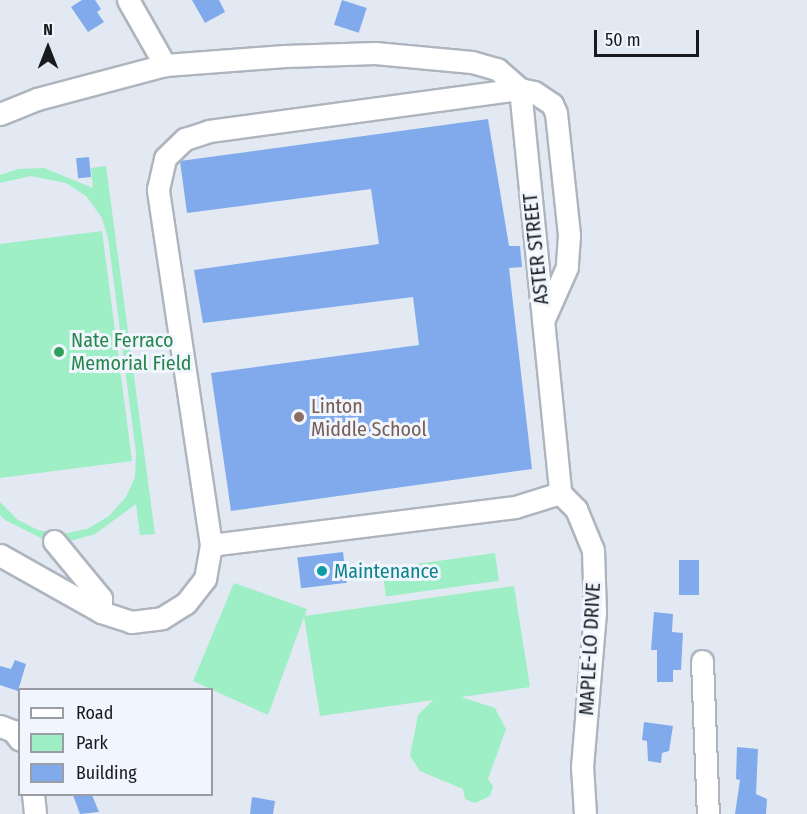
<!DOCTYPE html>
<html>
<head>
<meta charset="utf-8">
<style>
	body { margin:0 }
	#map { position:relative; width:807px; height:814px; overflow:hidden; background:#e2e9f3; font-family:"Fira Sans Condensed",sans-serif }
	div>[style] { position:absolute }
	.green>* { inset:0; background:#9eeec6; transform-origin:0 0 }
	.building>* { inset:0; background:#81aaec; transform-origin:0 0 }
	.roads { filter:drop-shadow(2px 0 #afb5bf) drop-shadow(-2px 0 #afb5bf) drop-shadow(0 2px #afb5bf) drop-shadow(0 -2px #afb5bf) }
	.minor>* { height:21px; margin:-10.5px; padding:0 10.5px; transform-origin:10.5px; border-radius:10.5px; background:#fff }
	.dots>* { width:16px; height:16px; translate:-50% -50%; box-sizing:border-box; border:3px solid #f1f6fe; border-radius:50% }
	span { translate:-50% -50%; white-space:nowrap; text-align:center; line-height:1.15; -webkit-text-stroke:6px #f1f6fe; paint-order:stroke }
	.street-label { font-size:20px; color:#181a1e }
	.leisure-label { font-size:20px; color:#27864d }
	.left { translate:0 -50%; text-align:left }
	.education-label { font-size:20px; color:#785e54 }
	.culture-label { font-size:20px; color:#0d838f }
	.legend { position:absolute; left:18px; top:688px; width:195px; height:108px; box-sizing:border-box; background:#f1f6fe; border:2px solid #9a9ea4; margin:0; padding:8px 10px; list-style:none; font-size:18px; color:#181a1e }
	.legend li { display:flex; align-items:center; gap:12px; height:30px }
	.legend b { width:30px; border:2px solid #9a9ea4 }
	.north { position:absolute; left:18px; top:18px; width:60px; height:60px; -webkit-text-stroke:4px #f1f6fe; paint-order:stroke; rotate:0deg; font-size:16px; font-weight:700; line-height:24px; text-align:center; color:#181a1e }
	.north::after { content:''; display:block; margin:auto; width:21px; height:27px; background:#181a1e; clip-path:polygon(50% 0,100% 100%,50% 72%,0 100%) }
	.scale { position:absolute; left:594px; top:30px; width:105px; height:27px; box-sizing:border-box; border:3px solid #181a1e; border-top:0; padding-left:8px; font-size:18px; line-height:21px; white-space:nowrap; color:#181a1e; -webkit-text-stroke:4px #f1f6fe; paint-order:stroke }
</style>
</head>
<body>
<div id="map">
	<div class="green">
		<div style="clip-path:polygon(106px 166px,155px 534px,140px 535px,136px 504px,95px 534px,70px 541px,45px 540px,5px 520px,0 515px,0 502px,18px 520px,38px 530px,62px 534px,87px 529px,109px 516px,126px 497px,135px 477px,136px 453px,108px 238px,102px 218px,86px 196px,66px 183px,31px 176px,0 183px,0 175px,18px 169px,44px 168px,93px 188px,91px 168px)"></div>
		<div style="clip-path:polygon(102px 231px,132px 461px,0 478px,0 244px)"></div>
		<div style="left:495px;top:553px;width:28px;height:114px;rotate:82deg"></div>
		<div style="clip-path:polygon(234px 583px,307px 609px,305px 616px,514px 586px,530px 687px,461px 697px,495px 708px,506px 729px,488px 779px,493px 786px,490px 796px,475px 803px,465px 799px,463px 789px,420px 771px,410px 756px,418px 715px,433px 700px,320px 716px,304px 617px,268px 715px,193px 681px)"></div>
	</div>
	<div class="building">
		<div style="clip-path:polygon(82px 0,95px 0,101px 9px,97px 12px,104px 22px,88px 32px,71px 7px)"></div>
		<div style="clip-path:polygon(192px 0,219px 0,225px 12px,205px 23px)"></div>
		<div style="left:342px;top:0;width:26px;height:26px;rotate:18deg"></div>
		<div style="clip-path:polygon(488px 119px,509px 246px,520px 246px,522px 267px,509px 268px,532px 469px,231px 511px,211px 373px,419px 345px,413px 297px,203px 323px,194px 270px,379px 244px,371px 189px,187px 213px,180px 161px)"></div>
		<div style="left:89px;top:157px;width:20px;height:13px;rotate:84deg"></div>
		<div style="left:343px;top:552px;width:31px;height:46px;rotate:83deg"></div>
		<div style="left:679px;top:560px;width:20px;height:35px"></div>
		<div style="clip-path:polygon(654px 612px,673px 614px,672px 632px,683px 633px,681px 670px,673px 670px,673px 682px,657px 682px,657px 650px,651px 650px)"></div>
		<div style="clip-path:polygon(15px 660px,26px 664px,18px 691px,0 685px,0 666px,11px 669px)"></div>
		<div style="clip-path:polygon(644px 722px,673px 726px,669px 751px,662px 753px,661px 763px,648px 761px,647px 741px,642px 740px)"></div>
		<div style="clip-path:polygon(737px 747px,758px 749px,756px 794px,767px 799px,766px 814px,735px 814px,740px 780px,736px 779px)"></div>
		<div style="clip-path:polygon(73px 795px,92px 795px,99px 812px,80px 814px)"></div>
		<div style="clip-path:polygon(252px 797px,275px 801px,273px 814px,250px 814px)"></div>
	</div>
	<div class="roads">
		<div class="minor">
			<div style="left:128px;top:0;width:75px;rotate:60.4deg"></div>
			<div style="left:0;top:114px;width:40px;rotate:-22deg"></div>
			<div style="left:37px;top:99px;width:132px;rotate:-14.9deg"></div>
			<div style="left:165px;top:65px;width:120px;rotate:-4.3deg"></div>
			<div style="left:285px;top:56px;width:90px;rotate:-1.9deg"></div>
			<div style="left:375px;top:53px;width:97px;rotate:5.3deg"></div>
			<div style="left:472px;top:62px;width:26px;rotate:16deg"></div>
			<div style="left:497px;top:69px;width:30px;rotate:41deg"></div>
			<div style="left:520px;top:89px;width:406px;rotate:84.3deg"></div>
			<div style="left:560px;top:493px;width:47px;rotate:162.7deg"></div>
			<div style="left:515px;top:507px;width:306px;rotate:172.9deg"></div>
			<div style="left:560px;top:493px;width:23px;rotate:45deg"></div>
			<div style="left:576px;top:509px;width:44px;rotate:67.5deg"></div>
			<div style="left:593px;top:550px;width:62px;rotate:88.2deg"></div>
			<div style="left:595px;top:612px;width:155px;rotate:94.8deg"></div>
			<div style="left:582px;top:766px;width:48px;rotate:86.4deg"></div>
			<div style="left:54px;top:541px;width:74px;rotate:50.5deg"></div>
			<div style="left:101px;top:598px;width:14px;rotate:90deg"></div>
			<div style="left:0;top:555px;width:116px;rotate:29.4deg"></div>
			<div style="left:101px;top:612px;width:32px;rotate:18deg"></div>
			<div style="left:131px;top:622px;width:31px;rotate:-7deg"></div>
			<div style="left:162px;top:618px;width:28px;rotate:-32deg"></div>
			<div style="left:186px;top:603px;width:31px;rotate:-52deg"></div>
			<div style="left:205px;top:579px;width:35px;rotate:-80deg"></div>
			<div style="left:211px;top:545px;width:360px;rotate:-98.5deg"></div>
			<div style="left:158px;top:189px;width:32px;rotate:-77deg"></div>
			<div style="left:165px;top:158px;width:28px;rotate:-44deg"></div>
			<div style="left:185px;top:139px;width:25px;rotate:-18deg"></div>
			<div style="left:209px;top:131px;width:314px;rotate:-7.7deg"></div>
			<div style="left:520px;top:89px;width:14px;rotate:12deg"></div>
			<div style="left:534px;top:92px;width:22px;rotate:34deg"></div>
			<div style="left:552px;top:104px;width:10px;rotate:66deg"></div>
			<div style="left:556px;top:113px;width:123px;rotate:83.9deg"></div>
			<div style="left:569px;top:235px;width:32px;rotate:94deg"></div>
			<div style="left:567px;top:267px;width:59px;rotate:114deg"></div>
			<div style="left:702px;top:661px;width:153px;rotate:87.8deg"></div>
			<div style="left:0;top:726px;width:14px;rotate:21deg"></div>
			<div style="left:13px;top:731px;width:11px;rotate:52deg"></div>
			<div style="left:33px;top:794px;width:20px;rotate:84deg"></div>
		</div>
	</div>
	<div class="dots">
		<div style="left:59px;top:352px;background:#2e9e5b"></div>
		<div style="left:299px;top:417px;background:#8d6e63"></div>
		<div style="left:322px;top:571px;background:#0f9aa8"></div>
	</div>
	<div class="street-label">
		<span style="left:536px;top:249px;rotate:-96deg">ASTER STREET</span>
		<span style="left:590px;top:649px;rotate:-87deg">MAPLE-LO DRIVE</span>
	</div>
	<div class="leisure-label">
		<span class="left" style="left:71px;top:352px">Nate Ferraco<br>Memorial Field</span>
	</div>
	<div class="education-label">
		<span class="left" style="left:311px;top:418px">Linton<br>Middle School</span>
	</div>
	<div class="culture-label">
		<span class="left" style="left:334px;top:571px">Maintenance</span>
	</div>
	<ul class="legend">
	<li><b style="height:8px;background:#fff"></b>Road</li>
	<li><b style="height:16px;background:#9eeec6"></b>Park</li>
	<li><b style="height:16px;background:#81aaec"></b>Building</li>
	</ul>
	<div class="north">N</div>
	<div class="scale">50 m</div>
</div>
</body>
</html>
